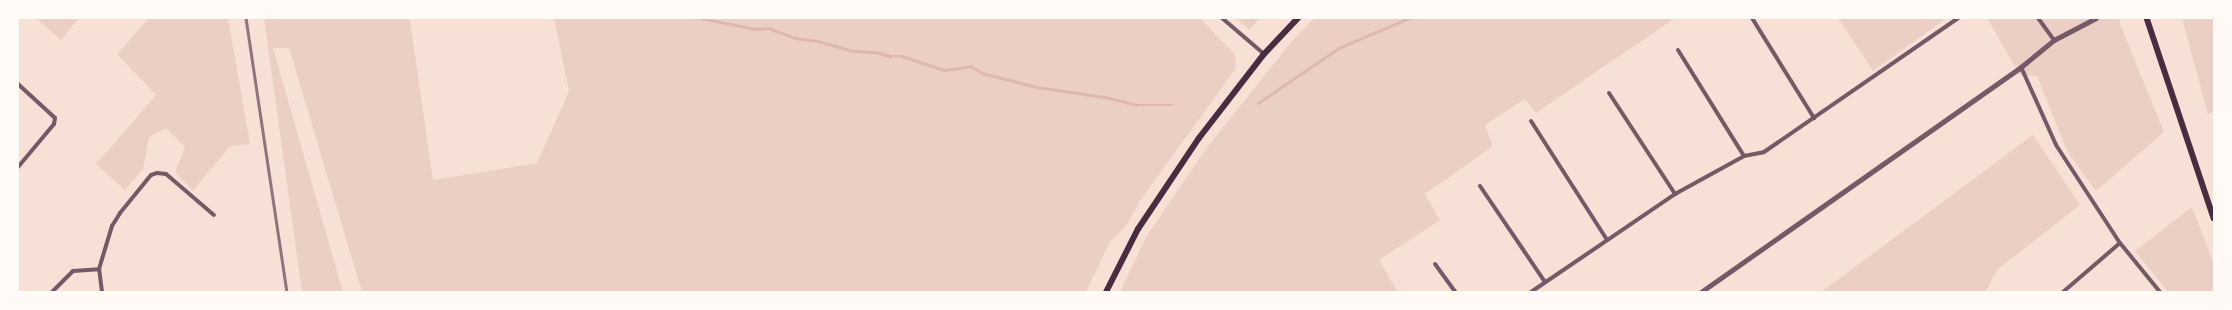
<!DOCTYPE html>
<html>
<head>
<meta charset="utf-8">
<style>
	body { margin:0 }
	#map { position:relative; width:2232px; height:310px; overflow:hidden; background:#f7e1d7; font-family:"Exo 2",sans-serif }
	div>[style] { position:absolute }
	.green>* { inset:0; background:#ebcfc5 }
	.stream>* { height:2.5px; margin:-1.25px; padding:0 1.25px; transform-origin:1.25px; border-radius:1.25px; background:#dcb8b0 }
	.minor>* { height:4px; margin:-2px; padding:0 2px; transform-origin:2px; border-radius:2px; background:#755966 }
	.tertiary>* { height:4.5px; margin:-2.25px; padding:0 2.25px; transform-origin:2.25px; border-radius:2.25px; background:#755966 }
	.secondary>* { height:5.5px; margin:-2.75px; padding:0 2.75px; transform-origin:2.75px; border-radius:2.75px; background:#4a2c40 }
	.trunk>* { height:6px; margin:-3px; padding:0 3px; transform-origin:3px; border-radius:3px; background:#4a2c40 }
	.rail>* { height:2.5px; margin:-1.25px; padding:0 1.25px; transform-origin:1.25px; border-radius:1.25px; background:#8f747c }
	span { translate:-50% -50%; white-space:nowrap; text-align:center; line-height:1.15; -webkit-text-stroke:3px #fffaf5; paint-order:stroke }
	.frame { position:absolute; inset:0; border:19px solid #fffaf5; pointer-events:none }
</style>
</head>
<body>
<div id="map">
	<div class="green">
		<div style="clip-path:polygon(36px 18px,79px 18px,61px 40px)"></div>
		<div style="clip-path:polygon(149px 18px,228px 18px,250px 144px,230px 146px,193px 191px,175px 172px,185px 147px,166px 128px,149px 137px,143px 169px,125px 190px,96px 164px,156px 95px,117px 54px)"></div>
		<div style="clip-path:polygon(264px 18px,403px 18px,410px 20px,433px 180px,537px 163px,569px 91px,554px 18px,1200px 18px,1235px 55px,1236px 68px,1140px 201px,1126px 226px,1110px 242px,1086px 292px,362px 292px,289px 48px,273px 48px,343px 292px,302px 292px)"></div>
		<div style="clip-path:polygon(1236px 18px,1260px 18px,1249px 30px)"></div>
		<div style="clip-path:polygon(1315px 18px,1675px 18px,1536px 113px,1525px 99px,1485px 125px,1493px 146px,1425px 194px,1440px 220px,1379px 260px,1398px 292px,1120px 292px,1146px 237px,1206px 149px,1292px 41px)"></div>
		<div style="clip-path:polygon(1838px 18px,1947px 18px,1873px 71px)"></div>
		<div style="clip-path:polygon(1987px 18px,2120px 18px,2120px 24px,2164px 132px,2096px 191px,2068px 153px,2037px 76px,2020px 75px)"></div>
		<div style="clip-path:polygon(2182px 18px,2214px 18px,2214px 110px,2208px 115px)"></div>
		<div style="clip-path:polygon(2033px 135px,2080px 205px,1998px 269px,1985px 292px,1821px 292px)"></div>
		<div style="clip-path:polygon(2192px 207px,2214px 264px,2214px 292px,2168px 292px,2135px 251px)"></div>
	</div>
	<div class="stream">
		<div style="left:701px;top:18px;width:55px;rotate:11.5deg"></div>
		<div style="left:755px;top:29px;width:13px;rotate:-4deg"></div>
		<div style="left:768px;top:28px;width:30px;rotate:20deg"></div>
		<div style="left:796px;top:38px;width:22px;rotate:8deg"></div>
		<div style="left:818px;top:41px;width:37px;rotate:16deg"></div>
		<div style="left:854px;top:51px;width:22px;rotate:3deg"></div>
		<div style="left:876px;top:52px;width:15px;rotate:16deg"></div>
		<div style="left:890px;top:56px;width:12px"></div>
		<div style="left:902px;top:56px;width:44px;rotate:18.4deg"></div>
		<div style="left:944px;top:70px;width:27px;rotate:-8deg"></div>
		<div style="left:971px;top:66px;width:13px;rotate:32deg"></div>
		<div style="left:982px;top:73px;width:57px;rotate:14.3deg"></div>
		<div style="left:1037px;top:87px;width:69px;rotate:8.4deg"></div>
		<div style="left:1105px;top:97px;width:33px;rotate:14deg"></div>
		<div style="left:1137px;top:105px;width:35px"></div>
		<div style="left:1258px;top:103px;width:98px;rotate:-34.2deg"></div>
		<div style="left:1339px;top:48px;width:76px;rotate:-23.2deg"></div>
	</div>
	<div class="minor">
		<div style="left:1222px;top:18px;width:55px;rotate:40.6deg"></div>
		<div style="left:1752px;top:18px;width:118px;rotate:58.2deg"></div>
		<div style="left:2038px;top:18px;width:27px;rotate:54deg"></div>
		<div style="left:1678px;top:50px;width:125px;rotate:58.1deg"></div>
		<div style="left:2021px;top:67px;width:85px;rotate:65.8deg"></div>
		<div style="left:2056px;top:145px;width:117px;rotate:56.9deg"></div>
		<div style="left:2120px;top:243px;width:63px;rotate:50.8deg"></div>
		<div style="left:18px;top:84px;width:50px;rotate:42.6deg"></div>
		<div style="left:55px;top:118px;width:6px;rotate:99deg"></div>
		<div style="left:54px;top:124px;width:56px;rotate:129.9deg"></div>
		<div style="left:1609px;top:93px;width:121px;rotate:56.8deg"></div>
		<div style="left:1531px;top:121px;width:141px;rotate:57.4deg"></div>
		<div style="left:1480px;top:186px;width:116px;rotate:55.9deg"></div>
		<div style="left:1435px;top:264px;width:34px;rotate:54deg"></div>
		<div style="left:52px;top:292px;width:30px;rotate:-45deg"></div>
		<div style="left:73px;top:271px;width:26px;rotate:-4deg"></div>
		<div style="left:102px;top:292px;width:23px;rotate:-97deg"></div>
		<div style="left:99px;top:269px;width:45px;rotate:-73.2deg"></div>
		<div style="left:112px;top:226px;width:15px;rotate:-58deg"></div>
		<div style="left:120px;top:213px;width:49px;rotate:-50.8deg"></div>
		<div style="left:151px;top:175px;width:6px;rotate:-18deg"></div>
		<div style="left:157px;top:173px;width:9px;rotate:6deg"></div>
		<div style="left:166px;top:174px;width:63px;rotate:40.5deg"></div>
		<div style="left:1531px;top:292px;width:174px;rotate:-34.2deg"></div>
		<div style="left:1675px;top:194px;width:79px;rotate:-28.8deg"></div>
		<div style="left:1744px;top:156px;width:20px;rotate:-11deg"></div>
		<div style="left:1764px;top:152px;width:236px;rotate:-34.6deg"></div>
		<div style="left:2063px;top:292px;width:75px;rotate:-40.7deg"></div>
	</div>
	<div class="tertiary">
		<div style="left:1701px;top:292px;width:391px;rotate:-35.1deg"></div>
		<div style="left:2021px;top:67px;width:43px;rotate:-39.3deg"></div>
		<div style="left:2054px;top:40px;width:47px;rotate:-27.6deg"></div>
	</div>
	<div class="secondary">
		<div style="left:2147px;top:18px;width:211px;rotate:71.5deg"></div>
	</div>
	<div class="trunk">
		<div style="left:1106px;top:292px;width:71px;rotate:-63.1deg"></div>
		<div style="left:1138px;top:229px;width:110px;rotate:-56.2deg"></div>
		<div style="left:1199px;top:138px;width:106px;rotate:-52.3deg"></div>
		<div style="left:1264px;top:54px;width:50px;rotate:-46.6deg"></div>
	</div>
	<div class="rail">
		<div style="left:246px;top:18px;width:277px;rotate:81.5deg"></div>
	</div>
	<div class="frame"></div>
</div>
</body>
</html>
